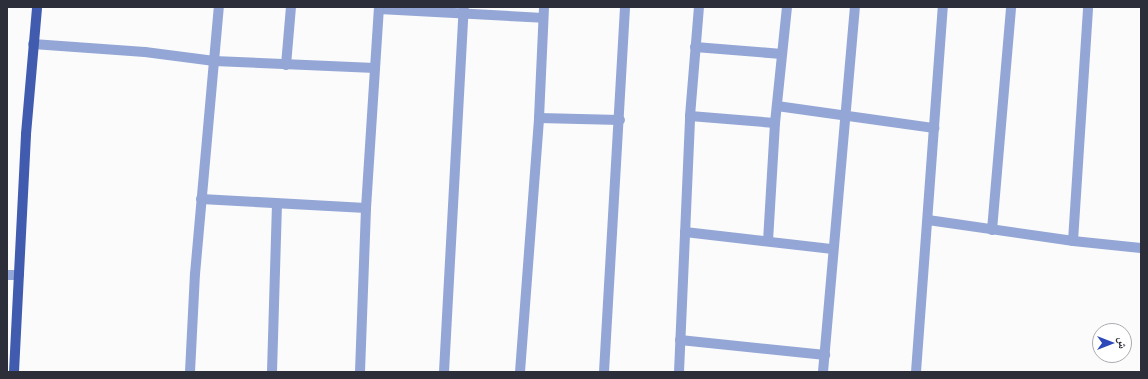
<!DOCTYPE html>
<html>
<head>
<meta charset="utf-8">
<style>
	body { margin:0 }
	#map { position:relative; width:1148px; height:379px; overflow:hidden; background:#fbfbfb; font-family:"IBM Plex Serif","Noto Naskh Arabic",serif }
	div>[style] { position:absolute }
	.minor>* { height:10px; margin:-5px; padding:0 5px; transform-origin:5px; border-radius:5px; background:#93a6d5 }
	.primary>* { height:10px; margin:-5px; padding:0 5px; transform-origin:5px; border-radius:5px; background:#415caf }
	span { translate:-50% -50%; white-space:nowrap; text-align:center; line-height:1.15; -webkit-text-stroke:4px #fff; paint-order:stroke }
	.frame { position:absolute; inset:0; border:8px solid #2c2f39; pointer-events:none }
	.north { position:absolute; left:1092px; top:323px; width:40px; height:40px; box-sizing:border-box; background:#fff; border:1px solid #abacb0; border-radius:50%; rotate:90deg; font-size:11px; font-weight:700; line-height:16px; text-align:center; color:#2c2f39 }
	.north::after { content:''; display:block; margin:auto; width:14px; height:18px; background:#2d49b9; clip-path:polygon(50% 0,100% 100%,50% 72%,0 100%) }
</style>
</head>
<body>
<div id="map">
	<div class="minor">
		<div style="left:379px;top:9px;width:164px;rotate:3.1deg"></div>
		<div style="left:33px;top:44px;width:112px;rotate:4.1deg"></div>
		<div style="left:145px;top:52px;width:70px;rotate:7.4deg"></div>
		<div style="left:214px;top:61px;width:161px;rotate:2.5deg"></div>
		<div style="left:695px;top:47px;width:87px;rotate:4.6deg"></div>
		<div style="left:286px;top:65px;width:58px;rotate:-85.1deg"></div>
		<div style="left:777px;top:106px;width:159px;rotate:8deg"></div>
		<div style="left:690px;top:116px;width:85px;rotate:4.7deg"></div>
		<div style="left:539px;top:118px;width:81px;rotate:1.4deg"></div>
		<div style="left:201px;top:199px;width:165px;rotate:3.1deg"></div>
		<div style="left:928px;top:220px;width:147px;rotate:8.2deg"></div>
		<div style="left:1073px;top:241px;width:68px;rotate:5.9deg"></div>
		<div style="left:992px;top:230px;width:224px;rotate:-85.1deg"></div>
		<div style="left:685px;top:232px;width:149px;rotate:6.6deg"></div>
		<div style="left:768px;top:241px;width:118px;rotate:-86.6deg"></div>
		<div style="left:775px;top:123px;width:117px;rotate:-84.1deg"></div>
		<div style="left:1073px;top:241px;width:234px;rotate:-86.3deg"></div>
		<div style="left:7px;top:275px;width:12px"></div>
		<div style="left:680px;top:340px;width:146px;rotate:5.9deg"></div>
		<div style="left:190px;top:372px;width:98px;rotate:-87.1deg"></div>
		<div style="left:195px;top:274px;width:268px;rotate:-84.9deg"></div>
		<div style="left:272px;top:372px;width:168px;rotate:-88.3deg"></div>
		<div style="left:360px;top:372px;width:164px;rotate:-87.9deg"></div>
		<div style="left:366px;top:208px;width:201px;rotate:-86.3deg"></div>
		<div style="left:444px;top:372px;width:366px;rotate:-86.9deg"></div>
		<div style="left:520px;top:372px;width:255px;rotate:-85.7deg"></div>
		<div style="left:539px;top:118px;width:111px;rotate:-87.4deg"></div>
		<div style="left:604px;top:372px;width:366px;rotate:-86.7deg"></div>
		<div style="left:679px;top:372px;width:256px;rotate:-87.5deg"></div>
		<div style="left:690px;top:116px;width:109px;rotate:-85.3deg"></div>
		<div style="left:823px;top:372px;width:366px;rotate:-85deg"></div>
		<div style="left:916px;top:372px;width:366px;rotate:-85.8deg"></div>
	</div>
	<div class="primary">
		<div style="left:14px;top:372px;width:238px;rotate:-87.1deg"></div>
		<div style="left:26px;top:134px;width:127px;rotate:-85deg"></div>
	</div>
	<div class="frame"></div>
	<div class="north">ش</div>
</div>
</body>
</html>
